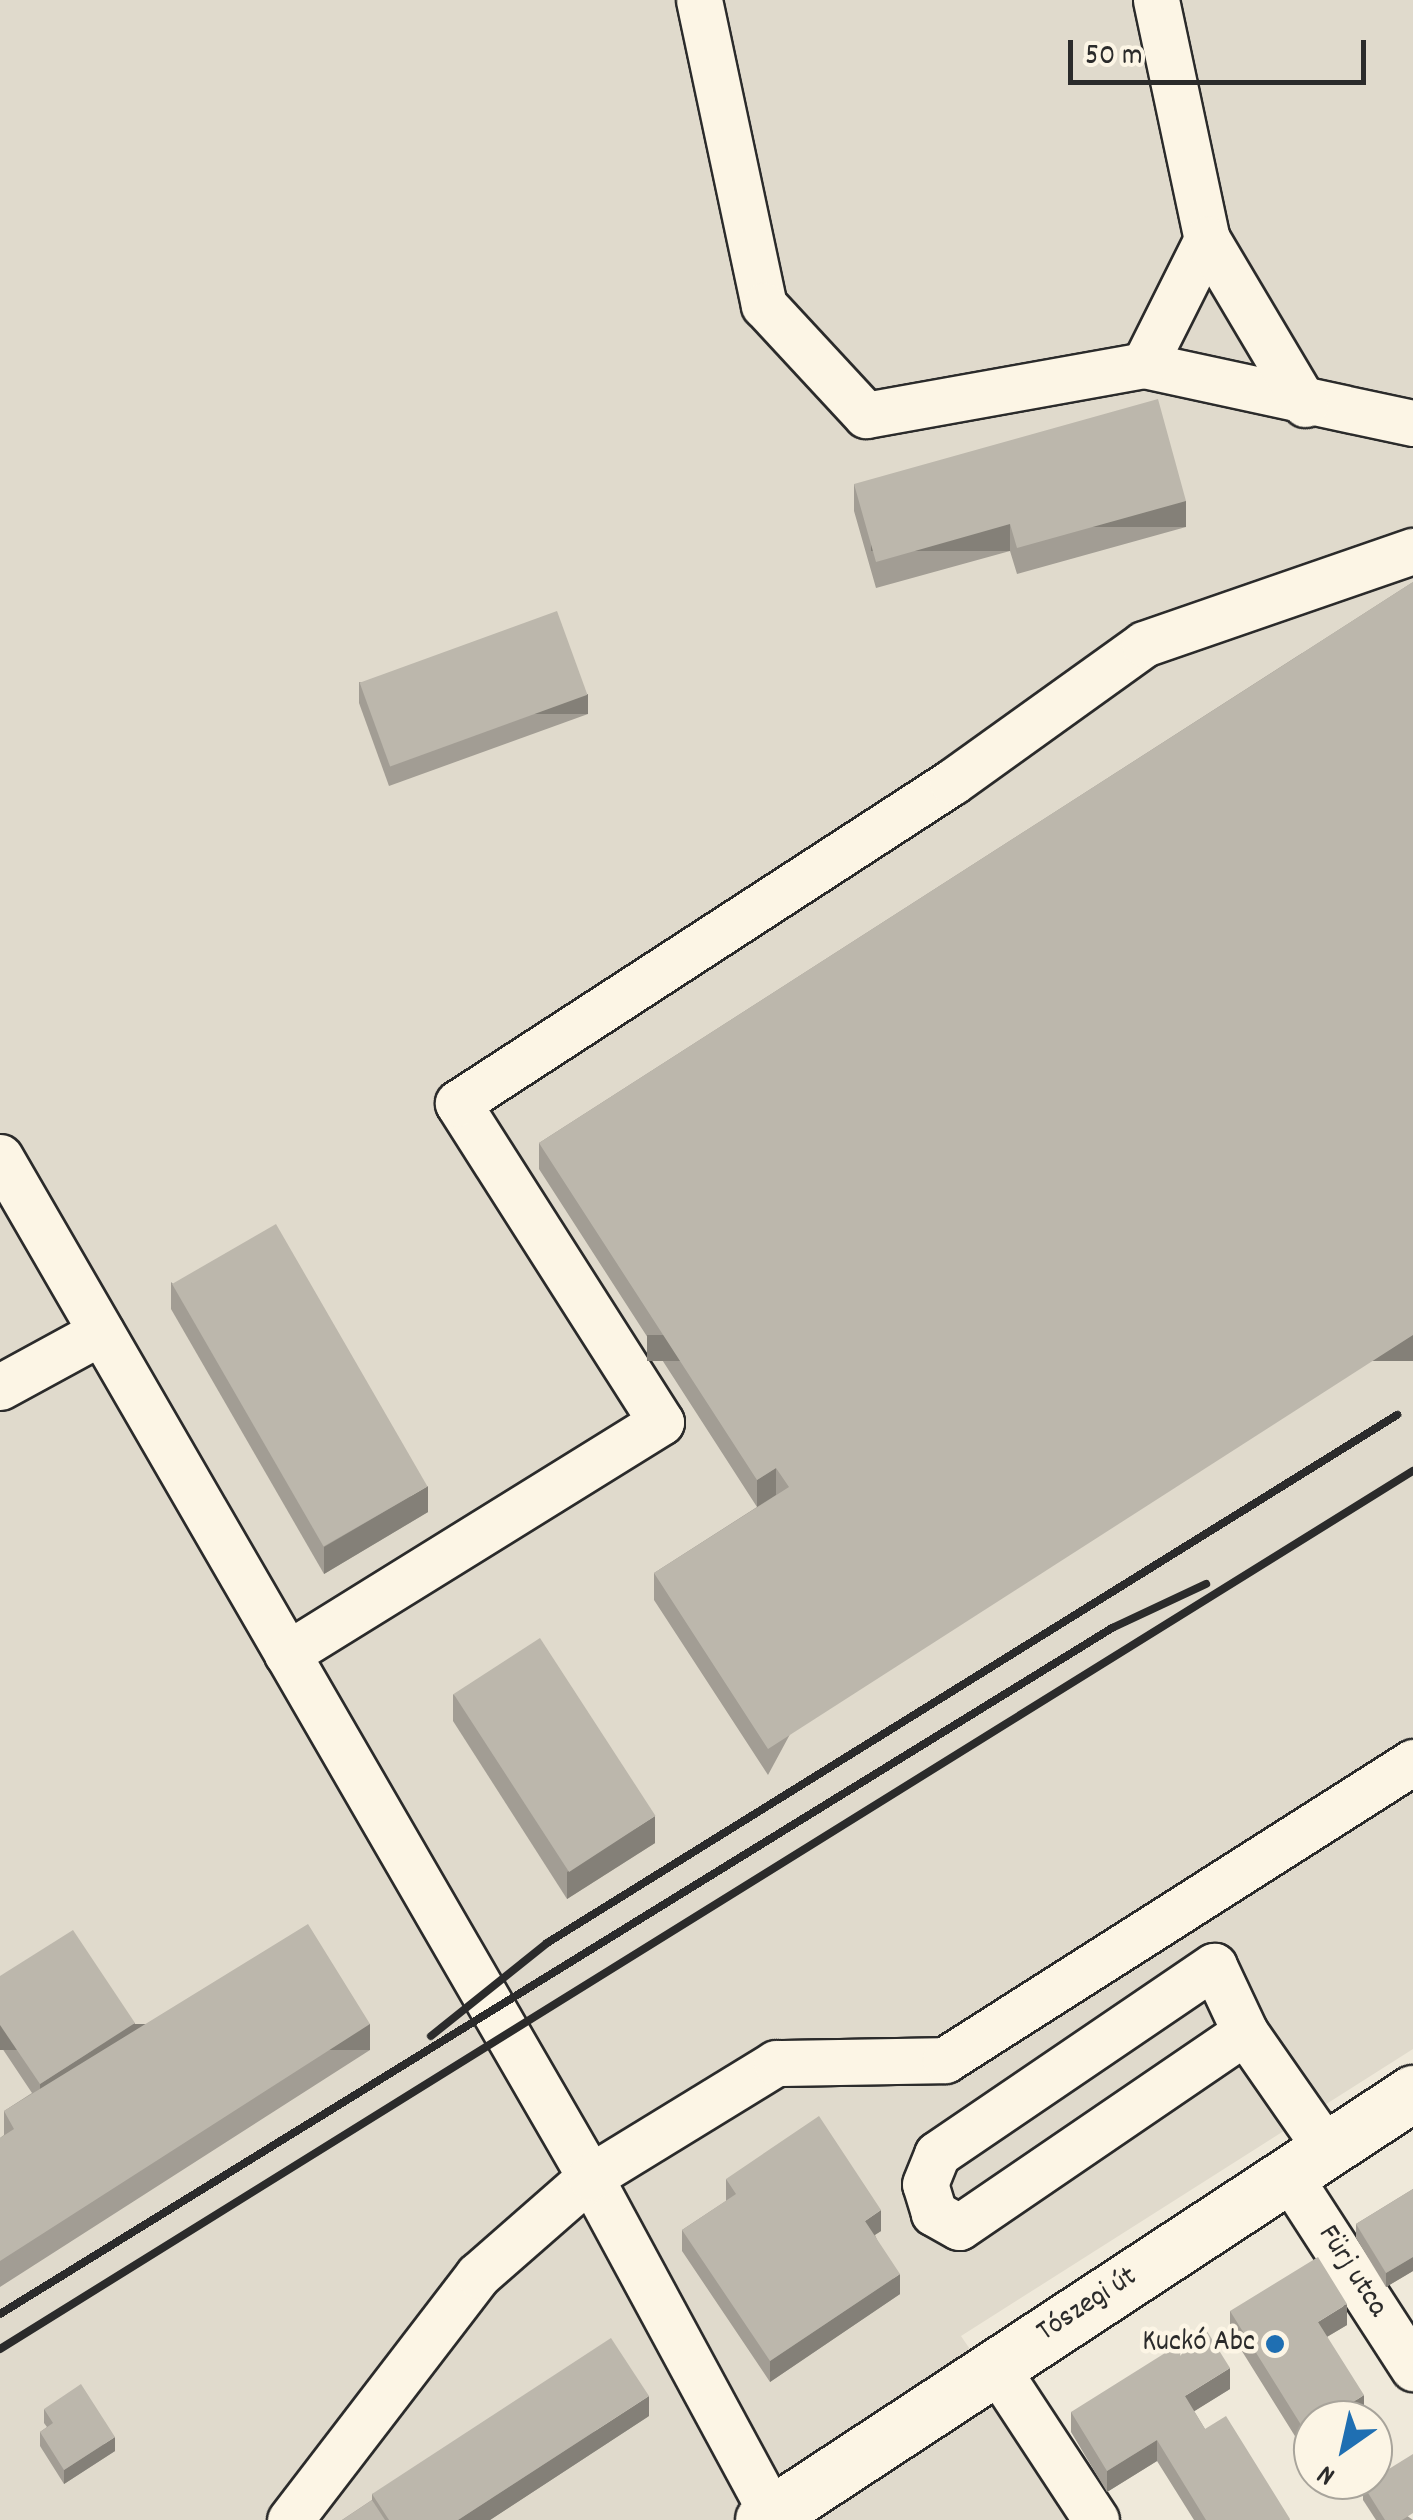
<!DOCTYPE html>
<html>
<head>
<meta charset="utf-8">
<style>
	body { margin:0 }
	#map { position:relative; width:1413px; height:2520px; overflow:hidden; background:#efe9da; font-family:Dekko,sans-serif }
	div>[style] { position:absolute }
	.built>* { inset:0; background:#e0dacc }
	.roads { filter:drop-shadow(2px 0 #2b2b2b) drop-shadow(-2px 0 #2b2b2b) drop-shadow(0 2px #2b2b2b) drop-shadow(0 -2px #2b2b2b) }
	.minor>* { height:45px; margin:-22.5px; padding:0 22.5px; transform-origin:22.5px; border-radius:22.5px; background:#fcf5e5 }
	.major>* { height:55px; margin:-27.5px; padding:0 27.5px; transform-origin:27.5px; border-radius:27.5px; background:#fcf5e5 }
	.rail>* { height:8px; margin:-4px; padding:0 4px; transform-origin:4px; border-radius:4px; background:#2b2b2b }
	.wall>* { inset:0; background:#a29d94 }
	.shaded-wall>* { inset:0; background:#848078; transform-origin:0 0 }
	.building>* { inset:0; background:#bcb7ac; transform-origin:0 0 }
	.dots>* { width:28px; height:28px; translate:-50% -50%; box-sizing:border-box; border:5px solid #fcf5e5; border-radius:50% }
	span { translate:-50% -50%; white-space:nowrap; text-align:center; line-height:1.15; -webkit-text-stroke:9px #fcf5e5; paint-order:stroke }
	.street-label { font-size:30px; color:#2b2b2b }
	.poi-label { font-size:30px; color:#2b2b2b }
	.right { translate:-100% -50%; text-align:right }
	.north { position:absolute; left:1293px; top:2400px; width:100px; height:100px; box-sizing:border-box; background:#fcf5e5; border:2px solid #a8a49b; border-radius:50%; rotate:214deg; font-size:28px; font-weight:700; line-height:40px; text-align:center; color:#2b2b2b }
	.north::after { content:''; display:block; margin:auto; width:35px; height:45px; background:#1f6fb2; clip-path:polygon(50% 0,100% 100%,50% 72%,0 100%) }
	.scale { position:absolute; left:1068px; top:40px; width:298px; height:45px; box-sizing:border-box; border:5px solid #2b2b2b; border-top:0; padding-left:12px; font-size:30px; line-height:35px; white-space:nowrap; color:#2b2b2b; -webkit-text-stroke:8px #fcf5e5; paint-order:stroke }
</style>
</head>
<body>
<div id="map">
	<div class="built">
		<div style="clip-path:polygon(0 0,1413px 0,1413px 2049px,961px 2336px,1085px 2520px,0 2520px)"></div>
	</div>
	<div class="roads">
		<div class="minor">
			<div style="left:699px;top:0;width:312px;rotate:78deg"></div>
			<div style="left:764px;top:305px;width:150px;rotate:47.2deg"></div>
			<div style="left:866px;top:415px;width:282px;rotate:-10.2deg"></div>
			<div style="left:1144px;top:365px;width:275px;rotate:12.2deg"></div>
			<div style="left:1156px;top:0;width:244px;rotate:78deg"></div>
			<div style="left:1144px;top:365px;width:141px;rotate:-63.4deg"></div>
			<div style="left:1207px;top:239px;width:192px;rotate:59.3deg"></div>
			<div style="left:0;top:1157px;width:1178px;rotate:59.95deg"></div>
			<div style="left:590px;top:2177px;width:383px;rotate:61.6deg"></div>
			<div style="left:0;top:1387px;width:115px;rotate:-28.6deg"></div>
			<div style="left:287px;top:1654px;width:440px;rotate:-31.8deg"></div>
			<div style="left:661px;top:1422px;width:378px;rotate:-122.5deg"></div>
			<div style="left:458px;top:1103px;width:589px;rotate:-33.02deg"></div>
			<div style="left:952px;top:782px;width:236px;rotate:-35.7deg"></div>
			<div style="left:1144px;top:644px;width:285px;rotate:-19.1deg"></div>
			<div style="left:1245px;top:2032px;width:346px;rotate:145.7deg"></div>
			<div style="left:959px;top:2227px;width:29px;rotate:-151deg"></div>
			<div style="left:934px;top:2213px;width:30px;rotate:-107deg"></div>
			<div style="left:925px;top:2184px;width:32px;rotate:-68deg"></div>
			<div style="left:937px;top:2154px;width:335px;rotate:-34.2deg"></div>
			<div style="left:1214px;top:1966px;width:73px;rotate:64.8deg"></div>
			<div style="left:1245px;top:2032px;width:144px;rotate:55.2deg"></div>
			<div style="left:1289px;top:2176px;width:229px;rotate:57.1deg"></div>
			<div style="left:995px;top:2366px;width:184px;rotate:56.7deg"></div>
			<div style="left:290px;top:2520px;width:309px;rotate:-52.5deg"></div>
			<div style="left:478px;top:2275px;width:149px;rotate:-41.2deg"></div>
			<div style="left:590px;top:2177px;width:218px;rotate:-31.5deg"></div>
			<div style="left:776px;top:2063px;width:169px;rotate:-1deg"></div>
			<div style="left:945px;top:2060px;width:555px;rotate:-32.49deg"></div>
		</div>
		<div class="major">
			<div style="left:763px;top:2520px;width:778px;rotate:-33.3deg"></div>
		</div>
	</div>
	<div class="rail">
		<div style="left:431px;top:2036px;width:149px;rotate:-38.7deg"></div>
		<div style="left:547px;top:1943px;width:1001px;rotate:-31.85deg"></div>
		<div style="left:0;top:2314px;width:1307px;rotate:-31.67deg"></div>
		<div style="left:1112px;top:1628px;width:104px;rotate:-25.1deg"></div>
		<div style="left:0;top:2349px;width:1664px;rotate:-31.86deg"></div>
	</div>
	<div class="wall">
		<div style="clip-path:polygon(854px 484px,1186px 527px,1017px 574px,1010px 551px,876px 588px,854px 511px)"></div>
		<div style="clip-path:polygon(1413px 582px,768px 1775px,654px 1600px,654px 1573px,757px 1507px,539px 1169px,539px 1143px)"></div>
		<div style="clip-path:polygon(359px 682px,588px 714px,389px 786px,359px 703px)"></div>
		<div style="clip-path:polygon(171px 1282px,428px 1512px,324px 1574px,171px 1309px)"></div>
		<div style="clip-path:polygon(453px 1694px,655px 1843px,567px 1899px,453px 1721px)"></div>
		<div style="clip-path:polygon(0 1976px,135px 2030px,370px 2050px,0 2287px,0 2138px,4px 2135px,4px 2111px,32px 2093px,0 2045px)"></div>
		<div style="clip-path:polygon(726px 2179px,881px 2231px,875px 2235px,900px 2294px,770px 2382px,682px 2251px,682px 2230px,726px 2201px)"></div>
		<div style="clip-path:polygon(1413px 2189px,1413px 2271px,1386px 2287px,1356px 2238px,1356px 2224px)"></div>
		<div style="clip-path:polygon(1230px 2311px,1347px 2325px,1327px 2337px,1364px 2416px,1357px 2420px,1313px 2420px,1313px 2465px,1230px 2332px)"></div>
		<div style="clip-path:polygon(1230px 2389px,1194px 2411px,1205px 2429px,1290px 2520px,1194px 2520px,1157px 2461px,1107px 2492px,1071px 2432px,1071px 2412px)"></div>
		<div style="clip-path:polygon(44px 2409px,115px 2451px,64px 2484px,40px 2446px,40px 2432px,47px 2427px,44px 2423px)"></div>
		<div style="clip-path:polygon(649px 2416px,490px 2520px,342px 2520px,372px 2500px,372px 2494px)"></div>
		<div style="clip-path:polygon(1363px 2485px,1413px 2520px,1376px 2520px,1363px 2500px)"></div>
	</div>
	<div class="shaded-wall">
		<div style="left:1186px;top:501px;width:26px;height:175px;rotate:90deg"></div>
		<div style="left:1010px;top:524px;width:27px;height:139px;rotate:90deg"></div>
		<div style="left:588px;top:694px;width:20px;height:212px;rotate:90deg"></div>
		<div style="left:1413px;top:1335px;width:26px;height:766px;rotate:90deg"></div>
		<div style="clip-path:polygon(776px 1468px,776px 1495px,757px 1507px,757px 1480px)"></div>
		<div style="clip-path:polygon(428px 1486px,428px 1512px,324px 1574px,324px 1547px)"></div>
		<div style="clip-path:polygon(655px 1816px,655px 1843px,567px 1899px,567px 1872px)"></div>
		<div style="clip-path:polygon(135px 2023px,135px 2044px,40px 2104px,40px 2084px)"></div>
		<div style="left:370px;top:2024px;width:26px;height:439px;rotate:90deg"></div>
		<div style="clip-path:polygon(881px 2210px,881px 2231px,865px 2241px,865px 2221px)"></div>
		<div style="clip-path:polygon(1413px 2257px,1413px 2271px,1386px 2287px,1386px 2273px)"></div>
		<div style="clip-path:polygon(900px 2274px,900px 2294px,770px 2382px,770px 2361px)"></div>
		<div style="clip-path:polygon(1347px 2304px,1347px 2325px,1318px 2342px,1318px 2322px)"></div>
		<div style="clip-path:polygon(1230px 2368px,1230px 2389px,1185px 2417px,1185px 2396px)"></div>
		<div style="clip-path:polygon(1364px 2395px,1364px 2416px,1357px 2420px,1347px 2420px,1347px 2406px)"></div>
		<div style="clip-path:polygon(649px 2396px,649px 2416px,490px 2520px,458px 2520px)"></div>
		<div style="clip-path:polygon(115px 2437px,115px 2451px,64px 2484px,64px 2470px)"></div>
		<div style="clip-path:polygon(1157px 2440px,1157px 2461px,1107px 2492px,1107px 2471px)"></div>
	</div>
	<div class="building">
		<div style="clip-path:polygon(1158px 399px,1186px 501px,1017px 548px,1010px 524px,876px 562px,854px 484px)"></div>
		<div style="clip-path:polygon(1413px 582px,1413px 1335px,768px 1749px,654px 1573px,789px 1487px,776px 1468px,757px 1480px,539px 1143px)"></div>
		<div style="left:557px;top:611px;width:89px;height:210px;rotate:70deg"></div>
		<div style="left:276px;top:1224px;width:303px;height:120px;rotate:60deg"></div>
		<div style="left:540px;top:1638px;width:212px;height:103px;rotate:57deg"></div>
		<div style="clip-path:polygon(308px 1924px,370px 2024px,0 2261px,0 2138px,14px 2129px,4px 2111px)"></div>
		<div style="clip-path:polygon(73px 1930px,135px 2023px,40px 2084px,0 2025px,0 1976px)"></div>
		<div style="clip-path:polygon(819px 2116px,881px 2210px,865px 2221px,900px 2274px,770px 2361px,682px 2230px,736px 2194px,726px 2179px)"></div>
		<div style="clip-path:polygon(1413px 2189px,1413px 2257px,1386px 2273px,1356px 2224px)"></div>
		<div style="clip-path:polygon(1318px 2257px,1347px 2304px,1318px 2322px,1364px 2395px,1347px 2406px,1356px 2420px,1313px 2420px,1313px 2444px,1230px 2311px)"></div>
		<div style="clip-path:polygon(1205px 2328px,1230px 2368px,1185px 2396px,1205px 2429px,1226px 2416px,1290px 2519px,1288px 2520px,1206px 2520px,1157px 2440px,1107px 2471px,1071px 2412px)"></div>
		<div style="clip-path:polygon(611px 2338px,649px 2396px,458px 2520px,389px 2520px,372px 2494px)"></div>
		<div style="clip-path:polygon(81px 2384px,115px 2437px,64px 2470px,40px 2432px,53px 2423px,44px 2409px)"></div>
		<div style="clip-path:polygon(1413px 2454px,1413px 2513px,1402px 2520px,1385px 2520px,1363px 2485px)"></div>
		<div style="clip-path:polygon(372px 2500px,385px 2520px,342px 2520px)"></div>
	</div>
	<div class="dots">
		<div style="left:1275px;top:2344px;background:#1f6fb2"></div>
	</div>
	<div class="street-label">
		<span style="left:1351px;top:2272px;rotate:57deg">Fürj utca</span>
		<span style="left:1088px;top:2306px;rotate:-33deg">Tószegi út</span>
	</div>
	<div class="poi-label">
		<span class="right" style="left:1255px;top:2344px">Kuckó Abc</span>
	</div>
	<div class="north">N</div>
	<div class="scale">50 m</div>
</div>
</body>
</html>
